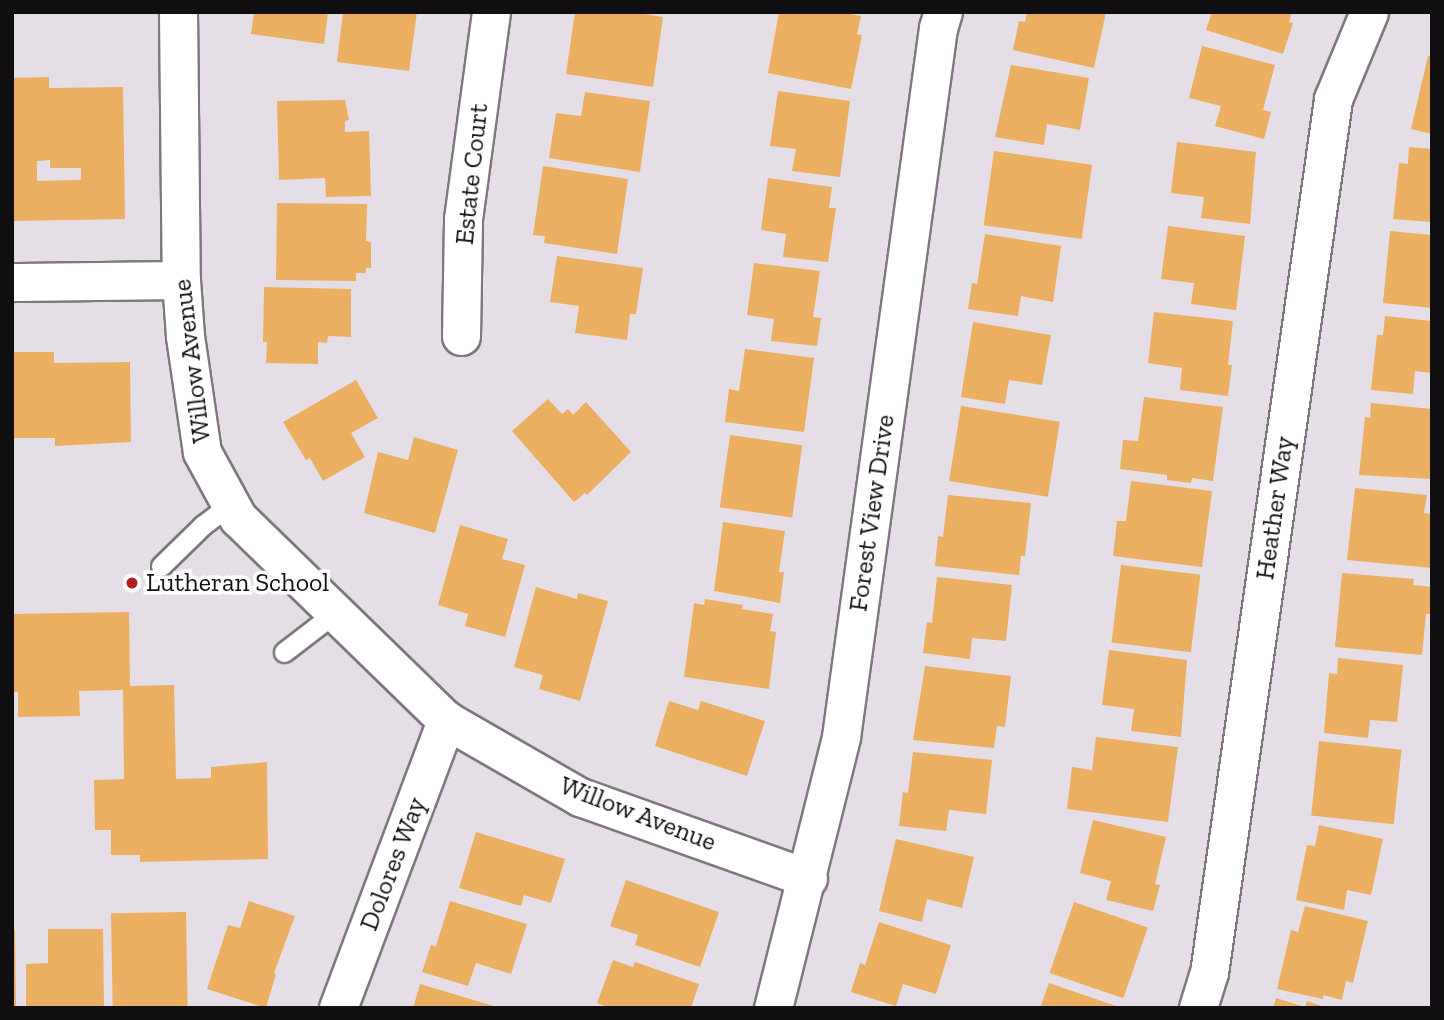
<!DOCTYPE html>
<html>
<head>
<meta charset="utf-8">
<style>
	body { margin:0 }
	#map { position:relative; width:1444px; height:1020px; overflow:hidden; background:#e5dee6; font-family:"Zilla Slab",serif }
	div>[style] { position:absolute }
	.building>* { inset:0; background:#ebaf62; transform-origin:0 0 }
	.roads { filter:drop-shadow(2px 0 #7e777e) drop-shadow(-2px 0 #7e777e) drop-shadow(0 2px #7e777e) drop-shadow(0 -2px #7e777e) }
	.service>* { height:19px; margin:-9.5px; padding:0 9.5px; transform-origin:9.5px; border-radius:9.5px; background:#fff }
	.minor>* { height:37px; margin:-18.5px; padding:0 18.5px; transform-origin:18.5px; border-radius:18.5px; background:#fff }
	.dots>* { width:19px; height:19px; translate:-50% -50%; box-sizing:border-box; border:4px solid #fff; border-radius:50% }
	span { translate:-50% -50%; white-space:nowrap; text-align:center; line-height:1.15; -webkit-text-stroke:7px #fff; paint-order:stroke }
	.street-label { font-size:26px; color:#120f12 }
	.poi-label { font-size:26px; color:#120f12 }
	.left { translate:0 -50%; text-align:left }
	.frame { position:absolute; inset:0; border:14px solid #120f12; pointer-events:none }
</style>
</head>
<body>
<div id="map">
	<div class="building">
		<div style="clip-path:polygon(254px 12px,328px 12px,324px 44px,251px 34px)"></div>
		<div style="clip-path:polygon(343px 12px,417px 12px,409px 71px,337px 62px)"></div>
		<div style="clip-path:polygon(575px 12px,633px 12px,663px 17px,653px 87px,566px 74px)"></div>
		<div style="clip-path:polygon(779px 12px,841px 12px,861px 16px,857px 34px,862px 35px,851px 89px,768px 73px)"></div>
		<div style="clip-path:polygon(1027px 12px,1106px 12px,1094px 68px,1013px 50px,1019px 21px,1025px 22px)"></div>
		<div style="clip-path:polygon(1212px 12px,1292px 12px,1289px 22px,1293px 23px,1283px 54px,1206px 30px)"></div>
		<div style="clip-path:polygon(1202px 46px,1275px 65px,1263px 110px,1271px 112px,1264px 139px,1215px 126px,1221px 106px,1189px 98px)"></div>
		<div style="clip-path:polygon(1428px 56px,1432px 57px,1432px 134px,1411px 129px)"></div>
		<div style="clip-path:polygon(1011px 65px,1089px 78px,1080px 130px,1047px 124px,1044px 145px,995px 137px)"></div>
		<div style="clip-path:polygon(evenodd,49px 77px,49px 88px,123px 87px,125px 219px,12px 221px,12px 78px,49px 77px,50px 160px,50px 168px,81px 168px,81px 180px,37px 181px,37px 161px,50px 160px)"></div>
		<div style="clip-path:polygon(778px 91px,850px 101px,840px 177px,792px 171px,796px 149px,770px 146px)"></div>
		<div style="clip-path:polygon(585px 92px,650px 101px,640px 172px,549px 158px,556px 113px,581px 116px)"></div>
		<div style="clip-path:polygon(345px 100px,349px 120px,345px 121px,345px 132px,369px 131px,371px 196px,326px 197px,325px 178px,279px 180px,277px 101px)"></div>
		<div style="clip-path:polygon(1177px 142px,1256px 152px,1250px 224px,1201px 218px,1204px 197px,1171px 193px)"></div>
		<div style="clip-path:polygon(1409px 147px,1432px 149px,1432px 222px,1393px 219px,1399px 163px,1408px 164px)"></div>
		<div style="left:994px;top:151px;width:99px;height:75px;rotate:8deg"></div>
		<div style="clip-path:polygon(543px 166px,628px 179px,617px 254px,544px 243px,545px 236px,533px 235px)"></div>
		<div style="clip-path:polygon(768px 178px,832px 187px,829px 208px,836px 208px,828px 262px,783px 257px,786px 234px,761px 230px)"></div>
		<div style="clip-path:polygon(277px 203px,367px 204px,366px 241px,371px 242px,371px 268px,366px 268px,366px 273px,356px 273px,356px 281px,276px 280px)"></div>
		<div style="clip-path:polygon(1168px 226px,1245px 236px,1236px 310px,1191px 304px,1194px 283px,1161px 279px)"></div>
		<div style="clip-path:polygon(1390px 231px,1432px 235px,1432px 308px,1383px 303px)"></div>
		<div style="clip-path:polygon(985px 234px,1061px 246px,1053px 302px,1021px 296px,1018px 316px,968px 309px,972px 283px,977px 284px)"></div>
		<div style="clip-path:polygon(557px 256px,643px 268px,636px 314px,630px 314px,627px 340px,575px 333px,579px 306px,550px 302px)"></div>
		<div style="clip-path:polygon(754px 263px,820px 271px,813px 317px,821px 318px,817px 346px,771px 341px,774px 319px,747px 315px)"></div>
		<div style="clip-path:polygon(264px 287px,351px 289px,351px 337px,328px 336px,327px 343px,318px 342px,318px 364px,266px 363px,267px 342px,263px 342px)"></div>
		<div style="clip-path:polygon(1154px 312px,1233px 321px,1228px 365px,1232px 365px,1228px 396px,1180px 390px,1182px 368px,1148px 363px)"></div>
		<div style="clip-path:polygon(1385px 316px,1432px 321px,1432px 373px,1415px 371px,1413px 394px,1371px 390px,1377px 335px,1383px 335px)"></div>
		<div style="clip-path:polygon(973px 322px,1051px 335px,1042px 385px,1009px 380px,1005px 404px,961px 397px)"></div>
		<div style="clip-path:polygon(745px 349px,814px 358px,804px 432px,725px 422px,729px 389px,739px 391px)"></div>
		<div style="clip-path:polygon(12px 352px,54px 352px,54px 363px,130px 362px,131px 442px,55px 446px,55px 438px,12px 438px)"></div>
		<div style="clip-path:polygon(356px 380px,378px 418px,351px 433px,365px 457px,323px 481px,310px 458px,306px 460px,283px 422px)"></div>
		<div style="clip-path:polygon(1144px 397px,1223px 407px,1213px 481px,1192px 478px,1191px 483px,1167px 480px,1167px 475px,1120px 469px,1123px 440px,1138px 441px)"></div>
		<div style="clip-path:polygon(548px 399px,562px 414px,568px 409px,573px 415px,586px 402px,631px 452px,587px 495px,585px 493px,574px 502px,512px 431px)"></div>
		<div style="clip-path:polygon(1371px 403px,1432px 409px,1432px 479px,1359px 475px,1365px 417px,1370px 418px)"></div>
		<div style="left:961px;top:406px;width:100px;height:76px;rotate:9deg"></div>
		<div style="left:730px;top:435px;width:73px;height:73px;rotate:8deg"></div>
		<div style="clip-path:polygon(414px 437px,458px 450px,435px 533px,364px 513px,378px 452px,408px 460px)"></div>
		<div style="clip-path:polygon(1131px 481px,1212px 491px,1202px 567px,1113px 556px,1117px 521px,1126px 521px)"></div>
		<div style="clip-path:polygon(1355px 488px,1427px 495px,1424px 513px,1432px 514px,1432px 568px,1347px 560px)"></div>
		<div style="clip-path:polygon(948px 495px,1031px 503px,1025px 556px,1021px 556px,1019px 575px,935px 566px,938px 536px,943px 537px)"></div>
		<div style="clip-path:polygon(723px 522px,785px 531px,779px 572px,784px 572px,780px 603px,714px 591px)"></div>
		<div style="clip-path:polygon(460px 525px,508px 539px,502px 559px,525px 565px,505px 637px,465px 626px,468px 614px,438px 605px)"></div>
		<div style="left:1121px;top:565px;width:80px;height:78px;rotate:7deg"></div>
		<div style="clip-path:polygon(1342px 573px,1414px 579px,1413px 585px,1432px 587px,1432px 614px,1426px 614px,1422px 655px,1335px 647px)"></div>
		<div style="clip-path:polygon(937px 577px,1012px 585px,1006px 641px,972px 638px,970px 659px,923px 653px,927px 622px,932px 623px)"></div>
		<div style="clip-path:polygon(536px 587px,577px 599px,578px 593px,608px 601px,580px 701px,539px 689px,543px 675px,514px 667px)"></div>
		<div style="clip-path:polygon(705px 599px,743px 605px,742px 609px,773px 614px,770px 631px,776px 632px,769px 689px,684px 677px,694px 603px,704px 605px)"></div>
		<div style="clip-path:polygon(129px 612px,130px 686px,174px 685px,176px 779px,211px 778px,211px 767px,267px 762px,268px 859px,140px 862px,140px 855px,111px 855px,111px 830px,95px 830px,94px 780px,124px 779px,123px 690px,79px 691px,80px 716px,18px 717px,18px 692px,12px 692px,12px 614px)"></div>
		<div style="clip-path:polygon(1109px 650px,1187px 660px,1181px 737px,1131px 731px,1134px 709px,1102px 705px)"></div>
		<div style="clip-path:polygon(1338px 658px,1403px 665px,1397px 722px,1370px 720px,1368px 738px,1324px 733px,1329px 673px,1337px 674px)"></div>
		<div style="clip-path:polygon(925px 666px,1011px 676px,1005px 727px,997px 726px,994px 748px,913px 740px)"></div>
		<div style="clip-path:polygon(669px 701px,698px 710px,701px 701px,765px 721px,747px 776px,655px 746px)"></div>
		<div style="clip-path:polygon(1096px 737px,1178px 747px,1168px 822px,1067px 809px,1072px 767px,1092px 770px)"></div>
		<div style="left:1319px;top:741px;width:83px;height:75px;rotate:6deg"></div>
		<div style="clip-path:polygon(913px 752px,992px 760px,986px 814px,949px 810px,946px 831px,899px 826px,903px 792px,908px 793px)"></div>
		<div style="clip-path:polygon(1093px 820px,1166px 837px,1155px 884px,1160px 885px,1153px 911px,1106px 900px,1111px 881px,1080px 873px)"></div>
		<div style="clip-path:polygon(1319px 825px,1383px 839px,1371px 895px,1347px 890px,1344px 910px,1296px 900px,1307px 845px,1315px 846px)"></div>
		<div style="clip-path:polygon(476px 832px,565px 859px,551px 903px,524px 895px,521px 906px,459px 888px)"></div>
		<div style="clip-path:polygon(896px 839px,974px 857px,962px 908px,927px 899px,922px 922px,879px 911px)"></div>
		<div style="clip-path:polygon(626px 880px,719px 912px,700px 967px,635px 945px,638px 935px,610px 926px)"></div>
		<div style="clip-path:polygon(249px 901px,295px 916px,274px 973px,276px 974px,266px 1008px,207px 989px,228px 925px,240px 928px)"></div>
		<div style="clip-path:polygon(450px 901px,527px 924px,511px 974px,476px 963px,468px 986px,422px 972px,431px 945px,436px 946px)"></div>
		<div style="left:1074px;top:902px;width:78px;height:75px;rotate:19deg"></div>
		<div style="clip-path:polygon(1305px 906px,1368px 921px,1353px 983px,1346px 981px,1342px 1000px,1323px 995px,1323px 999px,1277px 989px,1291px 930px,1298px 932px)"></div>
		<div style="left:186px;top:912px;width:95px;height:75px;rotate:89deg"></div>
		<div style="clip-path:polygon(879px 922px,951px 945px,936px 994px,903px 984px,896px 1006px,851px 992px,860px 963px,865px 965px)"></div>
		<div style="clip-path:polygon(48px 929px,103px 929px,104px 1008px,26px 1008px,26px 964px,48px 963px)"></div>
		<div style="clip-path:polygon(12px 930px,15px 930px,16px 1008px,12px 1008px)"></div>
		<div style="clip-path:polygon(613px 960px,633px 967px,635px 962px,699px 984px,691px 1008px,610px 1008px,597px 1003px)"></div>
		<div style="clip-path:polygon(1049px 983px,1119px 1007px,1119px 1008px,1040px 1008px)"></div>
		<div style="clip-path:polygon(420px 984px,497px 1007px,497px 1008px,413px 1008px)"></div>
		<div style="clip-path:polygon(1276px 998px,1305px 1007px,1307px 1001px,1328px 1008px,1273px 1008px)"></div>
	</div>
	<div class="roads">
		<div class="service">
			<div style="left:161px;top:566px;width:59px;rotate:-44.3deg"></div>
			<div style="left:203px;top:525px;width:34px;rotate:-37deg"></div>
			<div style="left:284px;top:652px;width:66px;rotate:-37.6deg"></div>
		</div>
		<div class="minor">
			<div style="left:178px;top:12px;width:268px;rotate:89.4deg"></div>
			<div style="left:181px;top:280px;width:56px;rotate:85.9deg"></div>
			<div style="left:185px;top:336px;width:117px;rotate:81.7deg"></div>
			<div style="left:202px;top:452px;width:75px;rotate:61.4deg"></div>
			<div style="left:238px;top:518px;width:290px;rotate:44.2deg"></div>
			<div style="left:446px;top:720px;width:155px;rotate:29.9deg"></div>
			<div style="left:580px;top:797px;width:242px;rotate:19.6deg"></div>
			<div style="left:12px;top:282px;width:169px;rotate:-0.7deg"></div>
			<div style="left:461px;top:336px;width:117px;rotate:-89deg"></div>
			<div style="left:463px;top:219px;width:209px;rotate:-82.3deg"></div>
			<div style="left:338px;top:1008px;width:308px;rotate:-69.4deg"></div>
			<div style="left:773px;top:1008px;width:279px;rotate:-75.9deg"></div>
			<div style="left:841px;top:737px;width:716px;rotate:-82.21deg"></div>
			<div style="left:938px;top:28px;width:17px;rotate:-73deg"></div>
			<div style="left:1198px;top:1008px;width:37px;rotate:-73deg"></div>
			<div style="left:1209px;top:973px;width:883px;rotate:-81.92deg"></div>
			<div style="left:1333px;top:99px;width:94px;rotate:-67.5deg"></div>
		</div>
	</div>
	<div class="dots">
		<div style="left:132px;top:583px;background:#b01f20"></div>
	</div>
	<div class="street-label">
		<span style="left:472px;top:174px;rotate:-84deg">Estate Court</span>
		<span style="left:192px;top:361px;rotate:-97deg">Willow Avenue</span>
		<span style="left:1275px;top:508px;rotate:-82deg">Heather Way</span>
		<span style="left:872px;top:513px;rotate:-82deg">Forest View Drive</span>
		<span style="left:638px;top:814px;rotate:21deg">Willow Avenue</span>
		<span style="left:393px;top:864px;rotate:-69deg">Dolores Way</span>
	</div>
	<div class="poi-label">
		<span class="left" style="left:146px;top:583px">Lutheran School</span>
	</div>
	<div class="frame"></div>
</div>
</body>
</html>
